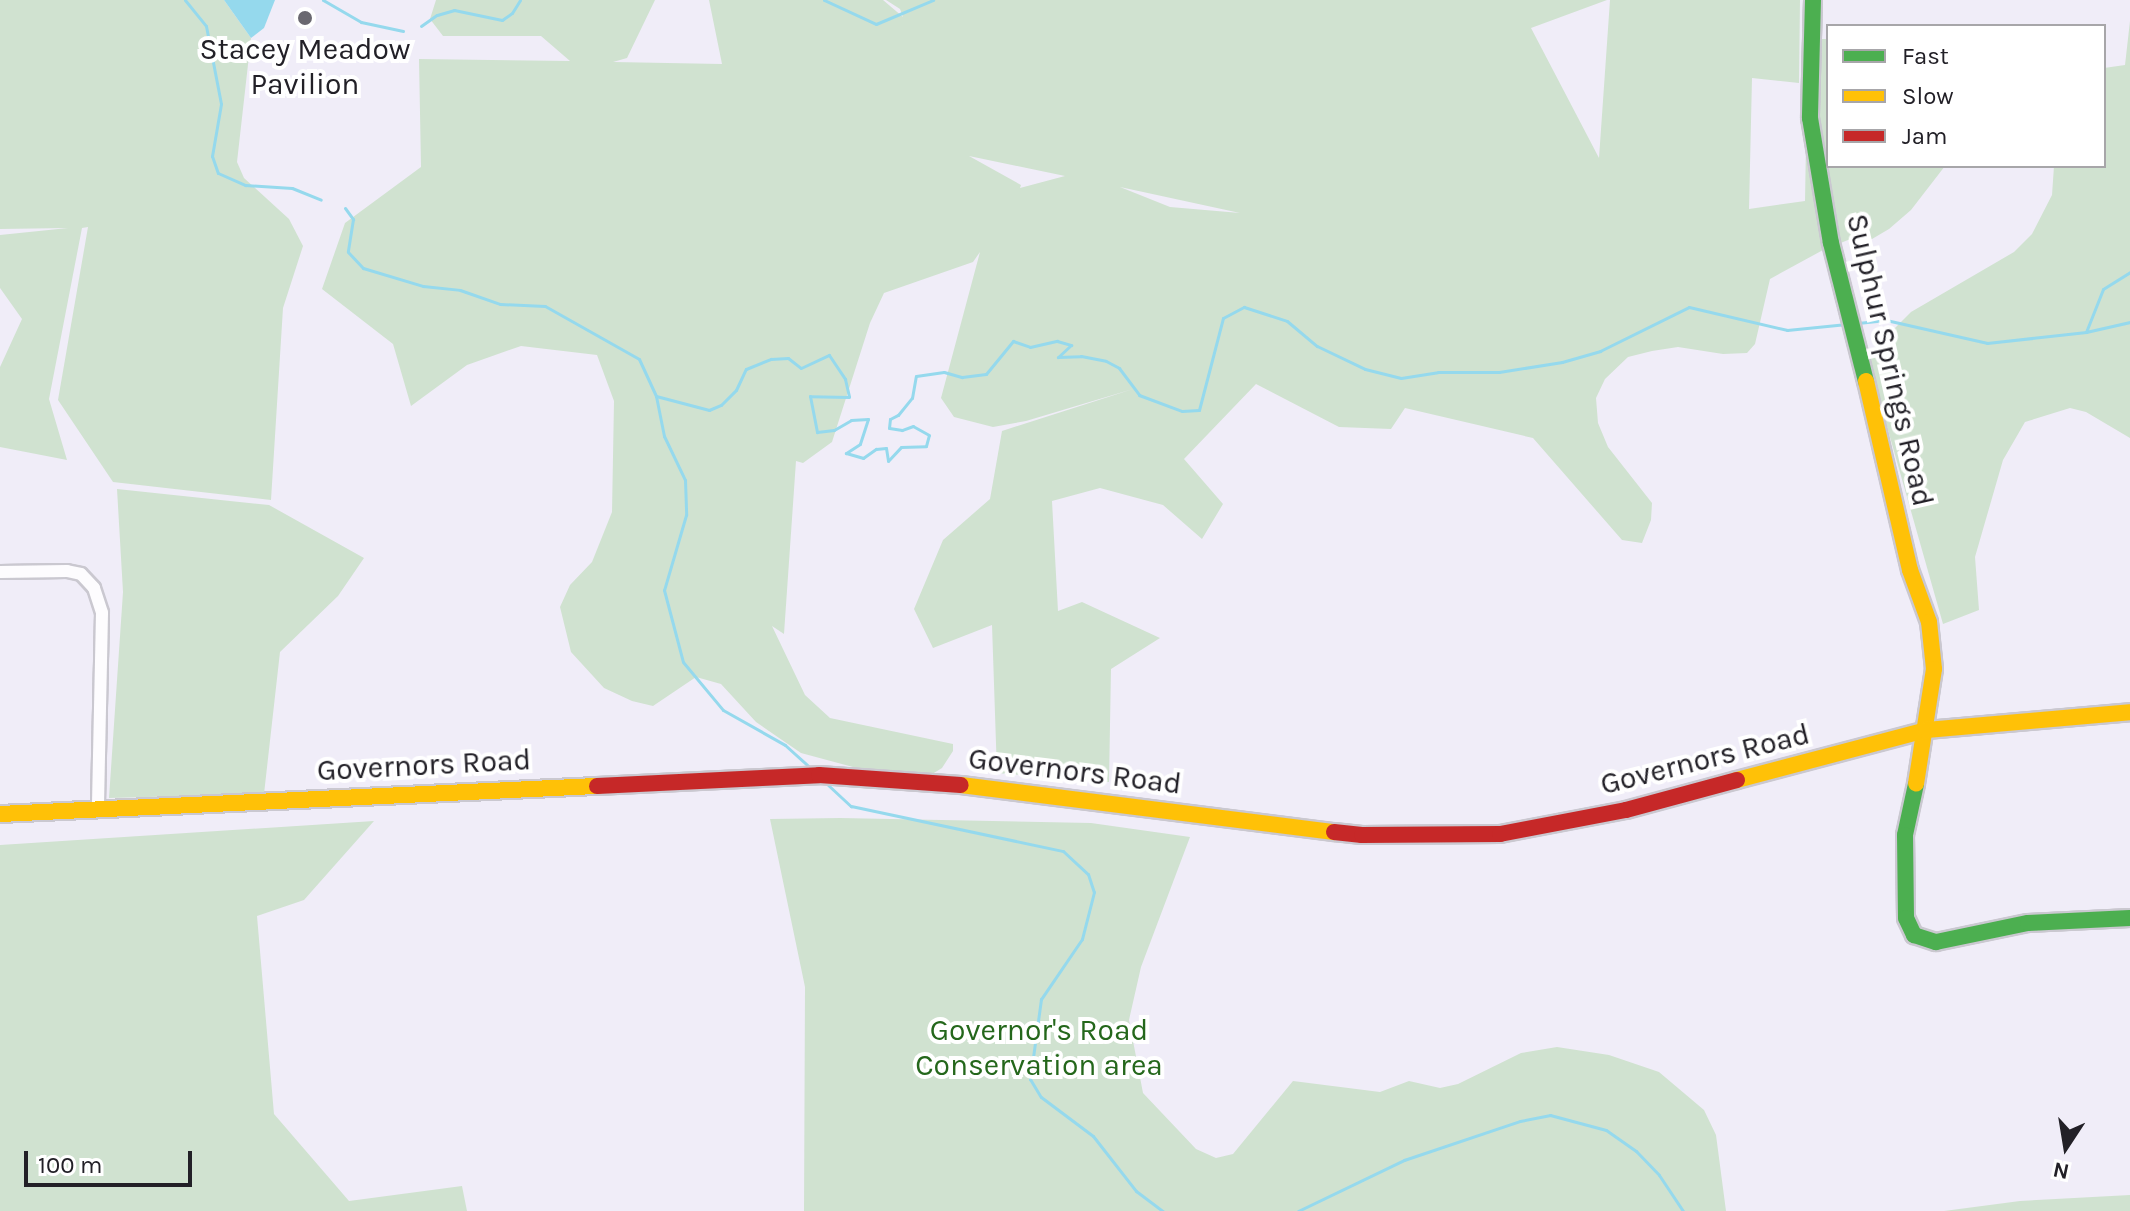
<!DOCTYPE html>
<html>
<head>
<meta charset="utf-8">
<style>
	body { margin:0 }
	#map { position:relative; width:2130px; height:1211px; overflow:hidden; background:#f0edf8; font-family:Karla,sans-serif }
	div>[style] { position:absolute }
	.green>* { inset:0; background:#d0e2d0 }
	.water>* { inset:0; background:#95d9ed }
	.stream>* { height:3px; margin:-1.5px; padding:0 1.5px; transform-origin:1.5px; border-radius:1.5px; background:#95d9ed }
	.roads { filter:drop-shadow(2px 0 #cac8d0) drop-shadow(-2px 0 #cac8d0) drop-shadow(0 2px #cac8d0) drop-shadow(0 -2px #cac8d0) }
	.street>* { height:12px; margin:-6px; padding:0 6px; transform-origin:6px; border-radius:6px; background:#fdfcfe }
	.fast>* { height:16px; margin:-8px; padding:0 8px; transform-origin:8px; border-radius:8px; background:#4caf50 }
	.slow>* { height:16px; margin:-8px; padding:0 8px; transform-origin:8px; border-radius:8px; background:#ffc107 }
	.jam>* { height:16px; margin:-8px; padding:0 8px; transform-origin:8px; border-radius:8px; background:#c62828 }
	.dots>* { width:22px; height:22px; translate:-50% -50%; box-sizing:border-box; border:4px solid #fff; border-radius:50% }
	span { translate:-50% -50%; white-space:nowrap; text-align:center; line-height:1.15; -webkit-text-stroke:8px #fff; paint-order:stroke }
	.poi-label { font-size:30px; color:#222027 }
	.street-label { font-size:30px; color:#222027 }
	.park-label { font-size:30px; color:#24671b }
	.legend { position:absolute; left:1826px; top:24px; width:280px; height:144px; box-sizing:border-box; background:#fff; border:2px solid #a7a6a9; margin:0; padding:10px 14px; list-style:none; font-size:24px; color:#222027 }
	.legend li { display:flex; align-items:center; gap:16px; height:40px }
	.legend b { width:40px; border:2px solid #a7a6a9 }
	.north { position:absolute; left:2026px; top:1107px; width:80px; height:80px; -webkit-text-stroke:6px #fff; paint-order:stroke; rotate:192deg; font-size:22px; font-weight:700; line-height:32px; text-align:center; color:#222027 }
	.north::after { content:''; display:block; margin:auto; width:28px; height:36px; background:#222027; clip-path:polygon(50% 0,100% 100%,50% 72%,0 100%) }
	.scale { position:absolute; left:24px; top:1151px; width:168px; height:36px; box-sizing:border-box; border:4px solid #222027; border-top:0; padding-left:10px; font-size:24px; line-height:28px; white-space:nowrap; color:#222027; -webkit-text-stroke:6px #fff; paint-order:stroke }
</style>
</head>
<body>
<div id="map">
	<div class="green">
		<div style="clip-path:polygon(0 0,224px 0,251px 38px,237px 162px,244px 178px,289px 219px,303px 246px,283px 308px,271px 500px,113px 482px,58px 400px,88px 227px,82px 228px,49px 399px,67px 460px,0 447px,0 367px,22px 319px,0 288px,0 235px,68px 228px,0 229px)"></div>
		<div style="clip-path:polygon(evenodd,436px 0,655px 0,627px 58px,613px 62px,722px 64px,709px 0,883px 0,903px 17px,900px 9px,886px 0,1607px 0,1531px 28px,1599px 158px,1610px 0,1800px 0,1799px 83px,1752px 78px,1749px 209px,1805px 201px,1807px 86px,1814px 43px,1821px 39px,1828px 39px,1828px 166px,1945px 166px,1911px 210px,1889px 229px,1872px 239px,1848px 240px,1823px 250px,1770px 279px,1755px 344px,1747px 353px,1723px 354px,1678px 347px,1652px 351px,1628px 357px,1605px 379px,1596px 398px,1598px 423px,1608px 447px,1652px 503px,1651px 520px,1642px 543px,1622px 540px,1533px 438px,1405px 408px,1391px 429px,1339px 427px,1256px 384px,1184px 459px,1223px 504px,1202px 539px,1163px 505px,1100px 488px,1052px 501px,1058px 611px,1082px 602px,1160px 638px,1111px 669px,1109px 782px,997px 773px,992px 625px,933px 648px,914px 609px,943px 540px,990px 499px,1002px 431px,1133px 389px,1026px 421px,993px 427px,954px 417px,941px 398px,980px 252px,973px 262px,884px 293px,870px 323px,832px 442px,803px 463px,796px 461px,784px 634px,772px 626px,805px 695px,830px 718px,953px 744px,953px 751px,942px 768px,916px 784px,801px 753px,756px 722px,721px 684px,696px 677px,653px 706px,632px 701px,604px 688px,571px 652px,560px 607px,570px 585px,592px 562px,612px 512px,614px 401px,597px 355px,521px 346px,467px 365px,411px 406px,393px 344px,322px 289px,345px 223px,421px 167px,419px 59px,570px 61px,541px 36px,443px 36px,430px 19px,436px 0,969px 156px,1065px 176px,1020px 188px,1021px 185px,969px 156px,436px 0,1120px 187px,1240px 213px,1170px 207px,1120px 187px)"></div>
		<div style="clip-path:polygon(2130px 21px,2130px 438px,2086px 412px,2070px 408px,2025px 422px,2003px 460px,1975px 557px,1979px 610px,1943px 624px,1867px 356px,1911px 312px,2014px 252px,2032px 234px,2052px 195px,2054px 166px,2104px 166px,2104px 68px,2125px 65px)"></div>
		<div style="clip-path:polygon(117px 489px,269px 505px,364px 558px,338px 596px,280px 652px,264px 794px,109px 798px,123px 592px)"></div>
		<div style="clip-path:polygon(840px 818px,1091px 823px,1190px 837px,1141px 967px,1129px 1020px,1143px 1093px,1196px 1149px,1216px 1158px,1233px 1154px,1293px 1081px,1380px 1092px,1409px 1081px,1440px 1088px,1458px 1084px,1521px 1053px,1557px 1047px,1609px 1055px,1659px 1072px,1704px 1110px,1716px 1135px,1726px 1211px,804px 1211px,805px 987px,770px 819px)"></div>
		<div style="clip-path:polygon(374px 821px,304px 900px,257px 916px,274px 1114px,349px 1201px,462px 1186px,467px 1211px,0 1211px,0 845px)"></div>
		<div style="clip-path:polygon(2130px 1195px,2130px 1211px,1944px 1211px,2020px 1201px)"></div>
	</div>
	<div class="water">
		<div style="clip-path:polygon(224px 0,275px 0,264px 28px,251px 38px)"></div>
	</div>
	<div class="stream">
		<div style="left:185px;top:0;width:33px;rotate:51deg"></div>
		<div style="left:206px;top:26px;width:79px;rotate:79.1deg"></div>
		<div style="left:221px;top:104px;width:53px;rotate:99.8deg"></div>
		<div style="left:212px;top:156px;width:18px;rotate:71deg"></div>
		<div style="left:218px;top:173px;width:30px;rotate:24deg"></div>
		<div style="left:245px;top:185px;width:47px;rotate:3.7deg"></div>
		<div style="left:292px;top:188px;width:31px;rotate:22deg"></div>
		<div style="left:323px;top:0;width:44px;rotate:30.1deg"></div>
		<div style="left:361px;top:22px;width:43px;rotate:12.1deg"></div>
		<div style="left:824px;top:0;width:57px;rotate:24.8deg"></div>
		<div style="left:876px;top:24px;width:62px;rotate:-22.8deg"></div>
		<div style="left:421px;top:26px;width:19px;rotate:-35deg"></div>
		<div style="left:437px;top:15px;width:18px;rotate:-16deg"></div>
		<div style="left:454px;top:10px;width:49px;rotate:11.8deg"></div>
		<div style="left:502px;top:20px;width:12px;rotate:-35deg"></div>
		<div style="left:512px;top:13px;width:15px;rotate:-58deg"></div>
		<div style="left:345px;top:208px;width:14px;rotate:54deg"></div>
		<div style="left:353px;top:219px;width:33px;rotate:99deg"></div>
		<div style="left:348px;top:252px;width:22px;rotate:47deg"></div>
		<div style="left:363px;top:268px;width:63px;rotate:16.7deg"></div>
		<div style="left:423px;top:286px;width:37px;rotate:6deg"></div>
		<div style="left:460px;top:290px;width:42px;rotate:19.3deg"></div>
		<div style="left:500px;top:304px;width:45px;rotate:2.5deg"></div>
		<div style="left:545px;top:306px;width:108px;rotate:29.4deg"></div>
		<div style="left:639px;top:359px;width:41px;rotate:65.3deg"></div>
		<div style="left:656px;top:396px;width:41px;rotate:78.7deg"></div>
		<div style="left:664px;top:436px;width:49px;rotate:64.5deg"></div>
		<div style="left:685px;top:480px;width:35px;rotate:88deg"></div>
		<div style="left:686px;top:515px;width:78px;rotate:106.3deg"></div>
		<div style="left:664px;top:590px;width:74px;rotate:75.2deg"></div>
		<div style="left:683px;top:662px;width:62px;rotate:50.2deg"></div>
		<div style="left:723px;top:710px;width:71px;rotate:29.4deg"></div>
		<div style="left:785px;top:745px;width:31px;rotate:42deg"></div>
		<div style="left:1858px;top:323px;width:28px;rotate:-6deg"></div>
		<div style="left:1886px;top:320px;width:104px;rotate:12.8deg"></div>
		<div style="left:1987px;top:343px;width:100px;rotate:-6.3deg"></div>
		<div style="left:2086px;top:332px;width:45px;rotate:-12.8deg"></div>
		<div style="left:2086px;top:332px;width:46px;rotate:-68.4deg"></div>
		<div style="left:2103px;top:289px;width:32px;rotate:-32deg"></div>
		<div style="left:656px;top:396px;width:55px;rotate:14.8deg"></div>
		<div style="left:709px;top:410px;width:13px;rotate:-23deg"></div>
		<div style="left:721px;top:405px;width:21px;rotate:-45deg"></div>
		<div style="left:736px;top:390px;width:23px;rotate:-65deg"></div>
		<div style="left:746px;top:369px;width:27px;rotate:-22deg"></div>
		<div style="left:771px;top:359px;width:17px;rotate:-3deg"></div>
		<div style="left:788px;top:358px;width:16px;rotate:38deg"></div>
		<div style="left:801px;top:368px;width:31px;rotate:-25deg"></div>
		<div style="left:829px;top:355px;width:29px;rotate:56deg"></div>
		<div style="left:845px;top:379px;width:18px;rotate:77deg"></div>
		<div style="left:849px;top:397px;width:39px;rotate:-179deg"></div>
		<div style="left:810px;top:396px;width:37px;rotate:79deg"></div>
		<div style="left:817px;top:432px;width:17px;rotate:-7deg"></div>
		<div style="left:834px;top:430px;width:20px;rotate:-30deg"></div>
		<div style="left:851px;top:420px;width:17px;rotate:-3deg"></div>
		<div style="left:868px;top:419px;width:26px;rotate:108deg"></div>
		<div style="left:860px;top:444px;width:17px;rotate:147deg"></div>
		<div style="left:846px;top:453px;width:18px;rotate:16deg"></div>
		<div style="left:863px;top:458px;width:16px;rotate:-35deg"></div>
		<div style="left:876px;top:449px;width:10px;rotate:-6deg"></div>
		<div style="left:886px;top:448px;width:13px;rotate:81deg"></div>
		<div style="left:888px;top:461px;width:19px;rotate:-47deg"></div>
		<div style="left:901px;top:447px;width:25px;rotate:-2deg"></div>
		<div style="left:926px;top:446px;width:11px;rotate:-75deg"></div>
		<div style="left:929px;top:435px;width:18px;rotate:-151deg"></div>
		<div style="left:913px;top:426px;width:12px;rotate:160deg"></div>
		<div style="left:902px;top:430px;width:13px;rotate:-171deg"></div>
		<div style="left:889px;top:428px;width:9px;rotate:-84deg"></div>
		<div style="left:890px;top:419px;width:9px;rotate:-27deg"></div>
		<div style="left:898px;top:415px;width:22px;rotate:-51deg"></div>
		<div style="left:912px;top:398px;width:22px;rotate:-80deg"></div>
		<div style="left:916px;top:376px;width:28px;rotate:-8deg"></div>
		<div style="left:944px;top:372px;width:19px;rotate:16deg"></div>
		<div style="left:962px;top:377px;width:24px;rotate:-7deg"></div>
		<div style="left:986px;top:374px;width:43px;rotate:-50.7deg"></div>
		<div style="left:1013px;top:341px;width:18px;rotate:19deg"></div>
		<div style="left:1030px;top:347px;width:28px;rotate:-13deg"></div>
		<div style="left:1057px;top:341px;width:15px;rotate:16deg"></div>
		<div style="left:1071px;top:345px;width:18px;rotate:137deg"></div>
		<div style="left:1058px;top:357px;width:23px;rotate:-2deg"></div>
		<div style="left:1081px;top:356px;width:25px;rotate:11deg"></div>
		<div style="left:1106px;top:361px;width:15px;rotate:28deg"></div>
		<div style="left:1119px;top:368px;width:34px;rotate:53deg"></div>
		<div style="left:1139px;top:395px;width:46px;rotate:20.4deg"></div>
		<div style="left:1182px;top:411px;width:17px;rotate:-3deg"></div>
		<div style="left:1199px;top:410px;width:95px;rotate:-75.4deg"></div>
		<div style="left:1223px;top:318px;width:24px;rotate:-28deg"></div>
		<div style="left:1244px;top:307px;width:45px;rotate:18deg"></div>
		<div style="left:1287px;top:321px;width:39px;rotate:40deg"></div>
		<div style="left:1317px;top:346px;width:53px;rotate:25.6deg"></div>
		<div style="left:1365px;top:369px;width:37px;rotate:14deg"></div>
		<div style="left:1401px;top:378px;width:37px;rotate:-9deg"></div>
		<div style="left:1438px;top:372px;width:61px"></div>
		<div style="left:1499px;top:372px;width:64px;rotate:-9deg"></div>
		<div style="left:1562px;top:362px;width:40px;rotate:-16deg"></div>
		<div style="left:1600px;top:351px;width:99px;rotate:-26.3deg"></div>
		<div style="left:1689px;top:307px;width:101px;rotate:13.2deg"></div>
		<div style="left:1787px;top:330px;width:60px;rotate:-5.7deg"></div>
		<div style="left:827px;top:784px;width:33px;rotate:43deg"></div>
		<div style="left:851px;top:806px;width:217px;rotate:12deg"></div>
		<div style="left:1063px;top:851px;width:34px;rotate:43deg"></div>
		<div style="left:1088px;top:874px;width:19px;rotate:72deg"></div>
		<div style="left:1094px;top:892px;width:49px;rotate:104.3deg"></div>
		<div style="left:1082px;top:939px;width:73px;rotate:124.3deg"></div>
		<div style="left:1041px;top:999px;width:81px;rotate:97.8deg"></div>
		<div style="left:1030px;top:1079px;width:21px;rotate:59deg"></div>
		<div style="left:1041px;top:1097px;width:65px;rotate:36.9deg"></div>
		<div style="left:1093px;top:1136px;width:70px;rotate:52deg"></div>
		<div style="left:1136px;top:1191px;width:34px;rotate:37deg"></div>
		<div style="left:1298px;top:1211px;width:118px;rotate:-25.7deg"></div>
		<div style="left:1404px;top:1160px;width:122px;rotate:-18.6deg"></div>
		<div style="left:1520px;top:1121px;width:31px;rotate:-11deg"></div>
		<div style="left:1550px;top:1115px;width:58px;rotate:15deg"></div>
		<div style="left:1606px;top:1130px;width:37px;rotate:35deg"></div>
		<div style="left:1636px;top:1151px;width:33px;rotate:46deg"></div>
		<div style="left:1659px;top:1175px;width:43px;rotate:56.3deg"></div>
	</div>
	<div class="roads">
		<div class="street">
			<div style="left:0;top:572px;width:67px;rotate:-0.9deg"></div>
			<div style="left:67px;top:571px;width:14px;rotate:12deg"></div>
			<div style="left:81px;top:574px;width:19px;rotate:47deg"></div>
			<div style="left:94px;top:588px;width:26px;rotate:72deg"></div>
			<div style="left:102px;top:613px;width:195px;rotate:91.2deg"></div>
		</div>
		<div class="fast">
			<div style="left:1813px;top:0;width:118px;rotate:91.5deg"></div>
			<div style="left:1810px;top:118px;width:127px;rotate:80.5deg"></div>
			<div style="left:1831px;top:243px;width:142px;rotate:75.8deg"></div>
			<div style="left:1916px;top:784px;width:52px;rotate:102.2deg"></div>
			<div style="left:1905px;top:835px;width:83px;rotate:89.3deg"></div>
			<div style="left:1906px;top:918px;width:19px;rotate:65deg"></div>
			<div style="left:1914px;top:935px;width:23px;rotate:18deg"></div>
			<div style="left:1936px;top:942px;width:94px;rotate:-11.7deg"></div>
			<div style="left:2028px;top:923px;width:102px;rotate:-2.8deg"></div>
		</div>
		<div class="slow">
			<div style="left:1866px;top:381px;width:194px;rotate:76.9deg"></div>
			<div style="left:1910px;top:570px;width:55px;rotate:69.9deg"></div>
			<div style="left:1929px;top:622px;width:47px;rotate:83.9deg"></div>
			<div style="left:1934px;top:669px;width:116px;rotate:98.9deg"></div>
			<div style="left:1737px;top:780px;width:196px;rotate:-14.8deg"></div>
			<div style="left:1926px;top:730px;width:205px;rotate:-5deg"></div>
			<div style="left:961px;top:785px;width:376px;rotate:7.2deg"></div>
			<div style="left:0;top:814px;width:598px;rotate:-2.69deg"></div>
		</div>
		<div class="jam">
			<div style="left:597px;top:786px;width:222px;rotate:-2.8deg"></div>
			<div style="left:819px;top:775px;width:142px;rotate:4deg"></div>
			<div style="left:1334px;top:832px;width:28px;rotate:6deg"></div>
			<div style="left:1362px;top:835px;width:138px;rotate:-0.4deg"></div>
			<div style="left:1500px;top:834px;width:128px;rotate:-10.8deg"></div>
			<div style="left:1626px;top:810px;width:115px;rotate:-15.1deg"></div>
		</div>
	</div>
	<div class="dots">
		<div style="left:305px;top:18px;background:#6a6870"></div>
	</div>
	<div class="poi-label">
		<span style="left:305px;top:66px">Stacey Meadow<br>Pavilion</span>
	</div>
	<div class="street-label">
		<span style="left:1890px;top:360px;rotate:77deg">Sulphur Springs Road</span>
		<span style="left:1705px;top:759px;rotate:-14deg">Governors Road</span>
		<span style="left:424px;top:765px;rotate:-3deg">Governors Road</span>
		<span style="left:1075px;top:771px;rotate:7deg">Governors Road</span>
	</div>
	<div class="park-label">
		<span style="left:1039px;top:1047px">Governor's Road<br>Conservation area</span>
	</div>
	<ul class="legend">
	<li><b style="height:10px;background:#4caf50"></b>Fast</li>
	<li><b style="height:10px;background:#ffc107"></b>Slow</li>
	<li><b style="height:10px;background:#c62828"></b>Jam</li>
	</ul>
	<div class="north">N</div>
	<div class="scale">100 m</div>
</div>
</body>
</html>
